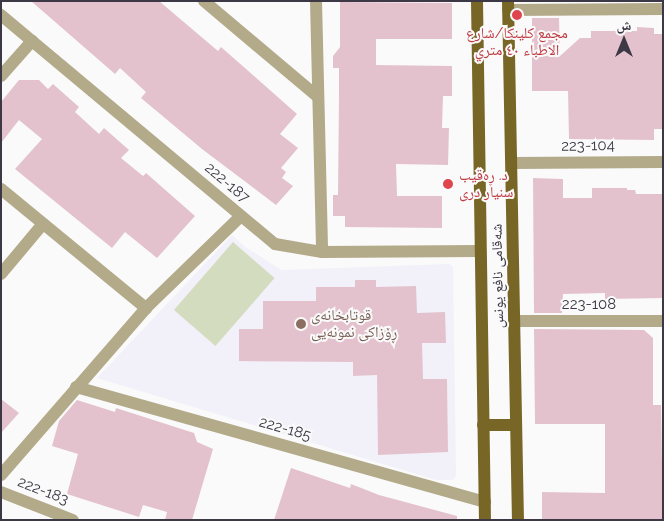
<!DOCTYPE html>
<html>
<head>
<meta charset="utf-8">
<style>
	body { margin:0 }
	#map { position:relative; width:664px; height:521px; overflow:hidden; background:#fafafa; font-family:Raleway,"Noto Naskh Arabic",sans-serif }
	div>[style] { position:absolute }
	.built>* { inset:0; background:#f2f0f9 }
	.green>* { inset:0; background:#d4dcc0; transform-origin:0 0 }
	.building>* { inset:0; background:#e3c2ce }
	.street>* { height:12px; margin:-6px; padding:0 6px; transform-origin:6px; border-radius:6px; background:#b3aa8a }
	.primary>* { height:12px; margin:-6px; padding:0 6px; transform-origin:6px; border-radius:6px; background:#786626 }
	.dots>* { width:14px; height:14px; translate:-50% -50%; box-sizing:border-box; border:2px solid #fafafa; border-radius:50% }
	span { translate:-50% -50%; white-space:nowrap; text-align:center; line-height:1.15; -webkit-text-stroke:4px #fafafa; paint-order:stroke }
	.health-label { font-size:15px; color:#be3a42 }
	.left { translate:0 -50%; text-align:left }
	.street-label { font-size:15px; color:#3c3846 }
	.education-label { font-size:15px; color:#785e54 }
	.frame { position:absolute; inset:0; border:2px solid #3c3846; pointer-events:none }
	.north { position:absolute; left:599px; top:15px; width:50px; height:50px; -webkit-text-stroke:4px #fafafa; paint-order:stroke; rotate:0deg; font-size:14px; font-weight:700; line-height:20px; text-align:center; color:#3c3846 }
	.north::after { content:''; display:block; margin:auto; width:18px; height:22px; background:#3c3846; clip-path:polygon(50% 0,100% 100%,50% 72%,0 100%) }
</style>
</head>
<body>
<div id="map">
	<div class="built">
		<div style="clip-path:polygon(232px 235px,245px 247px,282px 270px,449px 264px,453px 267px,456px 476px,453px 480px,436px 480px,97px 378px)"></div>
	</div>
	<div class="green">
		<div style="left:233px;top:242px;width:55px;height:90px;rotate:41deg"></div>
	</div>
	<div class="building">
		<div style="clip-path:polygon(31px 1px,159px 1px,218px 51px,221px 47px,297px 114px,280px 134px,298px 148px,281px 168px,286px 172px,282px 178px,293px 186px,276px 205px,202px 149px,141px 98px,146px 92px,120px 68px,115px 74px)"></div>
		<div style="clip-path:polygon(340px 2px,452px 3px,452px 39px,376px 39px,376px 65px,452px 66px,452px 96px,443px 96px,442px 128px,449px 128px,448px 165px,396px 164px,397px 196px,442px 196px,442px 228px,345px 227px,345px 216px,333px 216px,333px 195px,338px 195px,339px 95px,339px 68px,333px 68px,333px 56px,340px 47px)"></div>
		<div style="clip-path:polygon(532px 18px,559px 18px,560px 56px,580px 38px,591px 38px,591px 31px,637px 31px,637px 27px,654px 28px,654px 34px,663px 34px,663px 129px,654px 129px,654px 140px,569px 139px,568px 91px,532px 91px)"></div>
		<div style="clip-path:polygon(19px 80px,39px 80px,48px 89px,53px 84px,79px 107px,75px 112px,99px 134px,104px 128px,129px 150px,121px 158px,143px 176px,146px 173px,195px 216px,157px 258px,125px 232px,112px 248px,15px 169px,42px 139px,19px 120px,1px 143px,1px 102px)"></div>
		<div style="clip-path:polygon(533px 178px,563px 179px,563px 198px,592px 198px,592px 188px,627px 188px,627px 190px,635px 190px,636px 194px,663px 194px,663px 298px,605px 299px,605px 293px,563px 294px,562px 313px,534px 313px)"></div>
		<div style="clip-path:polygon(355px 280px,376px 280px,376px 287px,416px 286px,417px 313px,445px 312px,446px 343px,422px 343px,423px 379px,447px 379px,448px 452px,378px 455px,377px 375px,353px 376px,353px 362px,239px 361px,239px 329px,263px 329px,263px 301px,316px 301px,316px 287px,355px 287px)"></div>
		<div style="clip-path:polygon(534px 329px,644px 330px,653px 338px,653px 405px,661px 405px,663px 520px,542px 520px,542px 492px,605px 493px,605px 424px,535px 424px)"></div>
		<div style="clip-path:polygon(1px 399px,19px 413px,1px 433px)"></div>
		<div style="clip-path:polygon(77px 400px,115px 412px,116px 408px,194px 433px,197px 442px,213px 449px,192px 520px,165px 520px,167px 512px,143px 505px,139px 517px,67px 494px,78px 454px,52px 446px,59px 421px)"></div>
		<div style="clip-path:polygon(291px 468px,350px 488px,351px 484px,379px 495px,457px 516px,457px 520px,274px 520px)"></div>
	</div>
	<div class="street">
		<div style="left:204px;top:1px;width:149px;rotate:40.1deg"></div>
		<div style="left:316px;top:1px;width:251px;rotate:88.6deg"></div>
		<div style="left:508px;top:10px;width:155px;rotate:-0.4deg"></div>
		<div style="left:1px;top:15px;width:357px;rotate:39.9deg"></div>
		<div style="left:275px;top:244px;width:48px;rotate:9.7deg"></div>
		<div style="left:322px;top:252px;width:157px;rotate:-0.4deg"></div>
		<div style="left:1px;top:76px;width:47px;rotate:-48.5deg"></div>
		<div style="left:513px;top:163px;width:150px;rotate:-0.4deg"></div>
		<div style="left:1px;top:189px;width:188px;rotate:39.4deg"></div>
		<div style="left:1px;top:274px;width:64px;rotate:-50.1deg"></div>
		<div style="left:514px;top:321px;width:149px"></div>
		<div style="left:76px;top:387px;width:425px;rotate:15.7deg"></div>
		<div style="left:1px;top:475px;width:221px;rotate:-49deg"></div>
		<div style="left:146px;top:308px;width:132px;rotate:-44.1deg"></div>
		<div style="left:1px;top:492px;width:77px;rotate:21.3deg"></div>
	</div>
	<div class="primary">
		<div style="left:477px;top:1px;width:519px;rotate:89.12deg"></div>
		<div style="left:508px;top:1px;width:519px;rotate:88.9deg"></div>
		<div style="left:483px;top:425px;width:33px"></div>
	</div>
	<div class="dots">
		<div style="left:517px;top:15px;background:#e0444e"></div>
		<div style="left:448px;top:184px;background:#e0444e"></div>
		<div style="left:301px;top:324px;background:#8d6e63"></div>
	</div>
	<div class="health-label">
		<span style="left:517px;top:42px">مجمع كلينكا/شارع<br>الاطباء ٤٠ متري</span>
		<span class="left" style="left:459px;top:184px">د. ڕەقیب<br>سنیار دری</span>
	</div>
	<div class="street-label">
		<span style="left:588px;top:146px;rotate:-1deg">223-104</span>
		<span style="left:227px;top:183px;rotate:40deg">222-187</span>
		<span style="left:498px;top:276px;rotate:-91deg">شەقامی نافع یونس</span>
		<span style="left:589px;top:305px">223-108</span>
		<span style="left:285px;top:429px;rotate:16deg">222-185</span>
		<span style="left:43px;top:491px;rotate:21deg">222-183</span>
	</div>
	<div class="education-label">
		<span class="left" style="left:311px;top:324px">قوتابخانەی<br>ڕۆزاکی نمونەیی</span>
	</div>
	<div class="frame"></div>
	<div class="north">ش</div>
</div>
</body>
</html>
